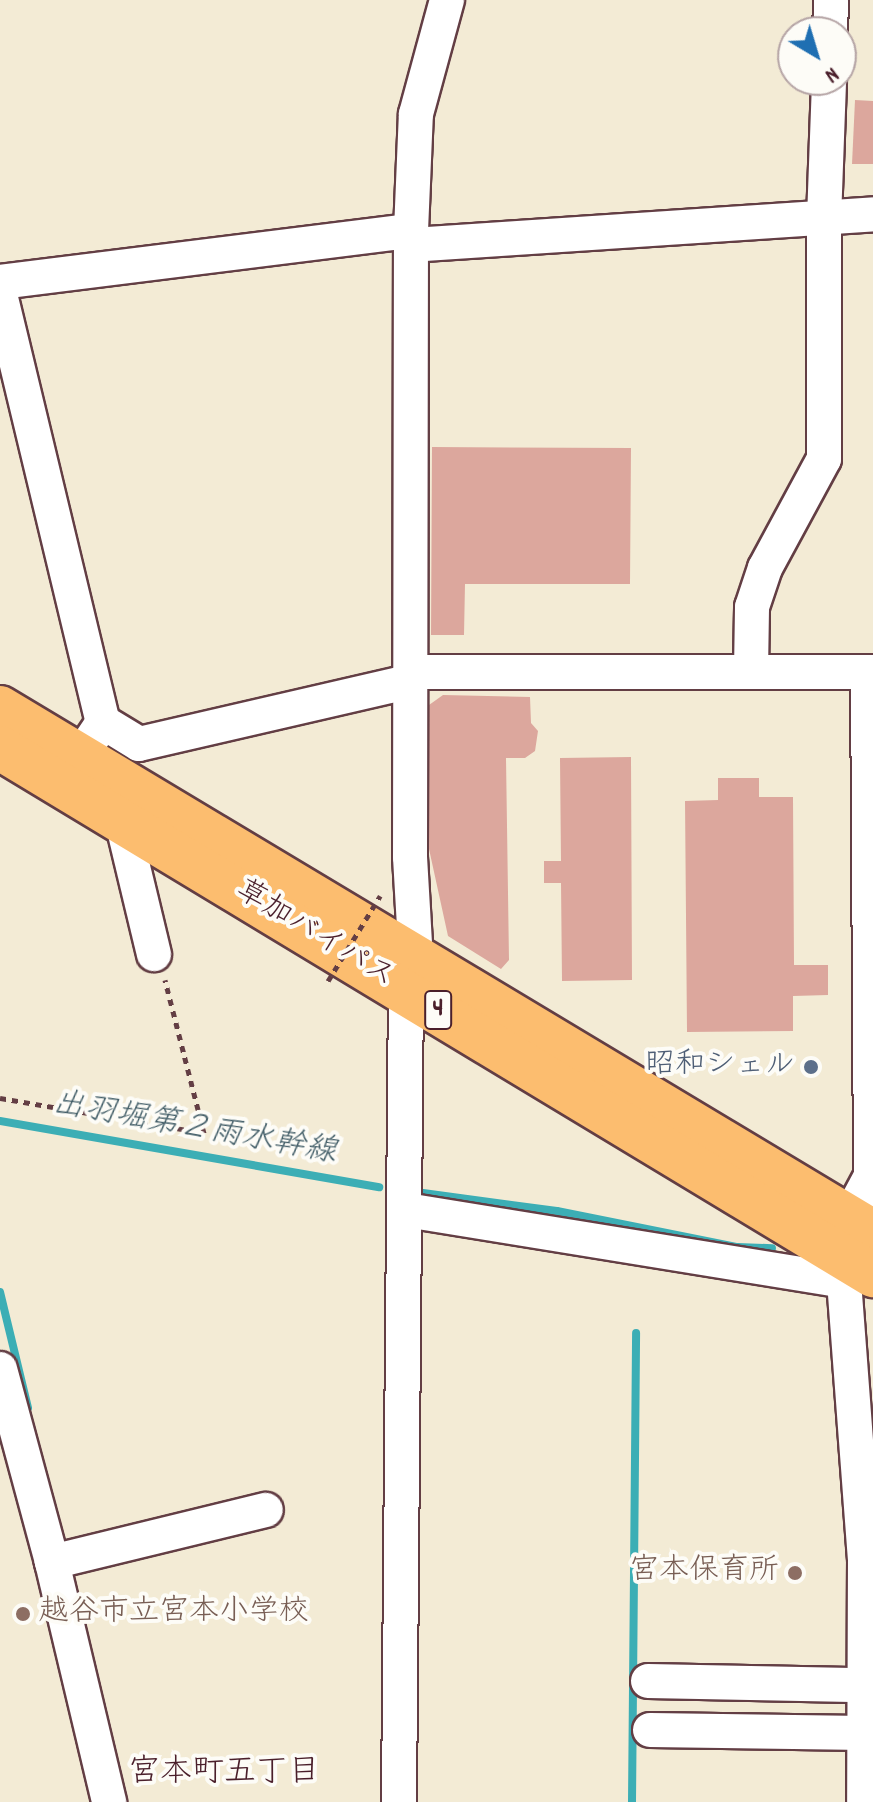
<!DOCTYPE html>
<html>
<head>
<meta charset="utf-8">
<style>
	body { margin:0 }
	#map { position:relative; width:873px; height:1802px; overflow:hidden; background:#f3ebd5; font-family:Dekko,"Klee One",sans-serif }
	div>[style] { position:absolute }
	.stream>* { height:8px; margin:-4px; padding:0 4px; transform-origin:4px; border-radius:4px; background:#3caeb5 }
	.building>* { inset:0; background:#dca79d }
	.path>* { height:5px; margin-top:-2.5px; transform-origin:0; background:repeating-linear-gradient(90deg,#633e44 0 6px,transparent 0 12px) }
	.roads { filter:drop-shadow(2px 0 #633e44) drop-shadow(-2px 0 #633e44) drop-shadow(0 2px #633e44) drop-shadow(0 -2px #633e44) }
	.minor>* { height:34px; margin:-17px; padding:0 17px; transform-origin:17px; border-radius:17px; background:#fff }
	.highway>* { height:44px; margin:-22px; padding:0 22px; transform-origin:22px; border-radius:22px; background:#fcbd6f }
	.path-bridge>* { height:5px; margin-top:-2.5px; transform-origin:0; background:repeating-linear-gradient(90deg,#633e44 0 6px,transparent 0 12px) }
	.dots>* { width:22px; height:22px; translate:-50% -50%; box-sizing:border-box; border:4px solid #fdfcf7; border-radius:50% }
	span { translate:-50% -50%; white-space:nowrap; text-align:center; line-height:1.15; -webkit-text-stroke:8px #fdfcf7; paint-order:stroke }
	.shield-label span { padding:2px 6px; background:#fdfcf7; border:2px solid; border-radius:6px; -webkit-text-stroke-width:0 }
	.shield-label { font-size:28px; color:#4a1f2b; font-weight:700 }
	.street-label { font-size:30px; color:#4a1f2b }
	.service-label { font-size:30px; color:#4e5e75 }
	.right { translate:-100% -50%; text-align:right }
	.education-label { font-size:30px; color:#785e54 }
	.left { translate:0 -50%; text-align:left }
	.water-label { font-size:32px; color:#445f69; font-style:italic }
	.neighbourhood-label { font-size:32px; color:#4a1f2b }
	.north { position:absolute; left:777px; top:16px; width:80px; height:80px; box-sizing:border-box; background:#fdfcf7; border:2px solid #b5a4a5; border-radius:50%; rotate:142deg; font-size:22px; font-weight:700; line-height:32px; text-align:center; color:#4a1f2b }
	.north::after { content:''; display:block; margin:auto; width:28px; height:36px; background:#1f6fb2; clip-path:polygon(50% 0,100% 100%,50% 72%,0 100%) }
</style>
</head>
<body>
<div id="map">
	<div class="stream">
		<div style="left:0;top:1121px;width:385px;rotate:9.9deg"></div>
		<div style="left:423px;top:1193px;width:135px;rotate:7.7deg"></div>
		<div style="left:557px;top:1211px;width:184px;rotate:11.3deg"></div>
		<div style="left:737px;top:1247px;width:35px;rotate:2deg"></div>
		<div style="left:0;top:1292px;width:119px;rotate:76.4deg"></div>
		<div style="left:632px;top:1802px;width:469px;rotate:-89.5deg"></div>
	</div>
	<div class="building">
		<div style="clip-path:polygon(855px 100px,873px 101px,873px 164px,852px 164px)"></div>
		<div style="clip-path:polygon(432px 447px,631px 448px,630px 584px,465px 584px,464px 635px,431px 635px)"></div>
		<div style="clip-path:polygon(443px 695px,530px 697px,531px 723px,538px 731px,535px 751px,525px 758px,506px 758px,509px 960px,501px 969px,448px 936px,429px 849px,429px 705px)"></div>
		<div style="clip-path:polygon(631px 757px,632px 980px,562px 981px,561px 883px,544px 883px,544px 861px,561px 861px,560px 758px)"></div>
		<div style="clip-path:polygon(718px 778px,759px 778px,759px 797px,793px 797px,794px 965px,828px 965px,828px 995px,793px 996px,793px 1031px,687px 1032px,685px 801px,718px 800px)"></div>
	</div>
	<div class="path">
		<div style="left:0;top:1098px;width:207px;rotate:9.7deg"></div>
		<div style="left:204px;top:1133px;width:158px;rotate:-104.3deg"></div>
	</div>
	<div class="roads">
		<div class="minor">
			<div style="left:830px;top:32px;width:32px;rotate:-88deg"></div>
			<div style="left:411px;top:245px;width:463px;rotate:-3.8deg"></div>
			<div style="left:0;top:282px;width:414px;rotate:-7.1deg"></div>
			<div style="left:0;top:294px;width:440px;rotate:76.5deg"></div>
			<div style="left:411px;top:672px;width:462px"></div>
			<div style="left:751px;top:672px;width:65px;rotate:-89.1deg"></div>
			<div style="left:752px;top:607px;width:41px;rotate:-71.6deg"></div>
			<div style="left:765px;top:568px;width:124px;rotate:-61.6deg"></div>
			<div style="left:824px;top:459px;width:240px;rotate:-90deg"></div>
			<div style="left:824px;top:219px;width:139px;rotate:-87.9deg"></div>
			<div style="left:91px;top:740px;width:22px;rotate:-56deg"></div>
			<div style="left:103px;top:722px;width:42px;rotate:31.4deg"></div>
			<div style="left:139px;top:744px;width:280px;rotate:-13deg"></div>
			<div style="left:122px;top:821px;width:137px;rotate:76.5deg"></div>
			<div style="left:406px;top:1210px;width:444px;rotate:9.2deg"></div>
			<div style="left:844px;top:1281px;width:278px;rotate:85.7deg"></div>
			<div style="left:865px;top:1558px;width:244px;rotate:90.2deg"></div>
			<div style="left:849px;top:1217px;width:47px;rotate:-61.8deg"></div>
			<div style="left:871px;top:1176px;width:504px;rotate:-90.34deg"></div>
			<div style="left:0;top:1369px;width:200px;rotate:74.9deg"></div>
			<div style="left:52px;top:1562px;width:247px;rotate:76.6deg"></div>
			<div style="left:52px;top:1562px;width:220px;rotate:-13.7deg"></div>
			<div style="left:648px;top:1681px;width:217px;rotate:1.1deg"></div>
			<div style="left:650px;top:1730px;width:215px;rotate:0.8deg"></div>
			<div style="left:399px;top:1802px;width:811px;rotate:-89.51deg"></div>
			<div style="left:406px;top:991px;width:32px;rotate:-72deg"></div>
			<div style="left:416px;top:961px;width:104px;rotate:-93.3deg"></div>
			<div style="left:410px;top:857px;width:626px;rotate:-89.91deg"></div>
			<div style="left:411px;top:231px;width:117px;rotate:-87.6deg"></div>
			<div style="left:416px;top:114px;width:118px;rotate:-74.8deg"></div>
		</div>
		<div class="highway">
			<div style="left:0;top:708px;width:1018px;rotate:30.97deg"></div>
			<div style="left:0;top:748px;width:1020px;rotate:31.12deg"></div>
		</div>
	</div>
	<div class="path-bridge">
		<div style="left:328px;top:981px;width:100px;rotate:-58.5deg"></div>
	</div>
	<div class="dots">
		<div style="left:811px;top:1067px;background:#5c6f8a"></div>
		<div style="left:795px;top:1573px;background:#8d6e63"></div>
		<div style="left:23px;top:1614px;background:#8d6e63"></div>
	</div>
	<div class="shield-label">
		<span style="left:438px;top:1010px">4</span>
	</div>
	<div class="street-label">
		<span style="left:314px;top:936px;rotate:31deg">草加バイパス</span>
	</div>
	<div class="service-label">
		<span class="right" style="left:795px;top:1067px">昭和シェル</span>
	</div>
	<div class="education-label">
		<span class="right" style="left:779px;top:1573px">宮本保育所</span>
		<span class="left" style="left:39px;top:1614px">越谷市立宮本小学校</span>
	</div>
	<div class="water-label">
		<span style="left:194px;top:1130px;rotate:10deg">出羽堀第２雨水幹線</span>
	</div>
	<div class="neighbourhood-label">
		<span style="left:224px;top:1774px">宮本町五丁目</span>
	</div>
	<div class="north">N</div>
</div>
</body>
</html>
